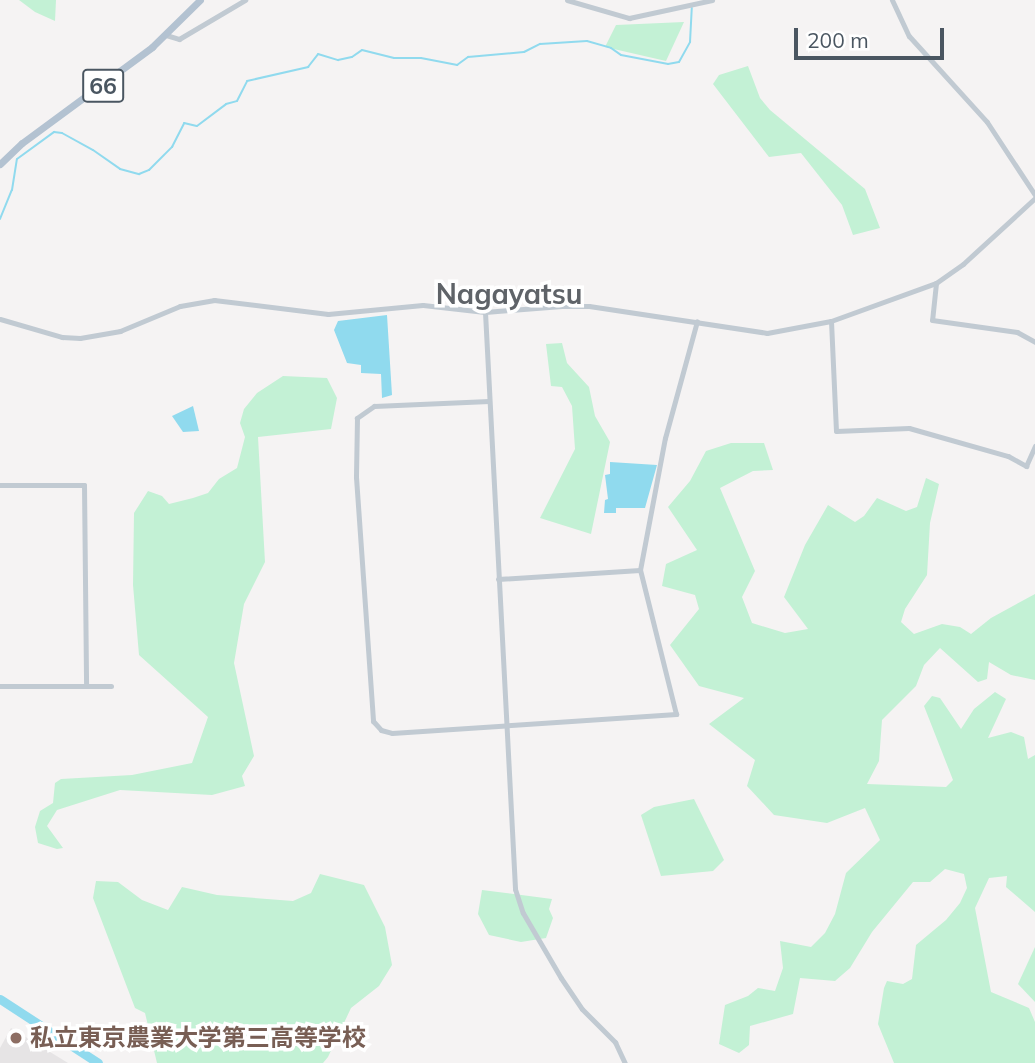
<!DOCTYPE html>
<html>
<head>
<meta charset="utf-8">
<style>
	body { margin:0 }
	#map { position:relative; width:1035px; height:1063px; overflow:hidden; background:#f5f3f3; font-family:Mulish,"Noto Sans JP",sans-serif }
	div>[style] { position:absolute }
	.education>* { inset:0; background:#e6e4e5 }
	.green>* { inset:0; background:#c3f1d5 }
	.water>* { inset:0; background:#90daee }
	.stream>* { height:2px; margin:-1px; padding:0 1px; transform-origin:1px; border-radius:1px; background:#90daee }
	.river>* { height:9px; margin:-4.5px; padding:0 4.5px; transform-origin:4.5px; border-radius:4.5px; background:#90daee }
	.tertiary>* { height:5px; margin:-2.5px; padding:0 2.5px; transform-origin:2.5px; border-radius:2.5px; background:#c1cad2 }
	.primary>* { height:7px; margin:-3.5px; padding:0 3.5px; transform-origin:3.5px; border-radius:3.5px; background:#b3c2d1 }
	.dots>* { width:19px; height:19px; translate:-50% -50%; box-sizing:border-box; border:4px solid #fff; border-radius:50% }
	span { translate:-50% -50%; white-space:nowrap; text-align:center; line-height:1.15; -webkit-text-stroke:7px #fff; paint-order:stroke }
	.shield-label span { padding:2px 5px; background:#fff; border:2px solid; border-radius:5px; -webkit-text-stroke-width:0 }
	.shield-label { font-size:23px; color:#4a5661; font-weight:700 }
	.education-label { font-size:24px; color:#785e54; font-weight:700 }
	.left { translate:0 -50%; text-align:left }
	.quarter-label { font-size:28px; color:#5f6368; font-weight:700 }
	.scale { position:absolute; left:794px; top:28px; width:150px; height:32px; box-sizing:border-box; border:4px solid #4a5661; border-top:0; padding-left:9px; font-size:21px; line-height:24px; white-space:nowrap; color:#4a5661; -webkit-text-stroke:5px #fff; paint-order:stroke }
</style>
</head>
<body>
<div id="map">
	<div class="education">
		<div style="clip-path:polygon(11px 1028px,68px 1063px,0 1063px,0 1048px)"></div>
	</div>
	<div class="green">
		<div style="clip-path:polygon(19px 0,56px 0,55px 21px,35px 12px)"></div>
		<div style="clip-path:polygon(684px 22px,666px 61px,605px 47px,616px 25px)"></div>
		<div style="clip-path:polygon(748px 66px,760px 98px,770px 110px,865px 189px,880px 228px,853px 235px,842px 205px,801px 153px,769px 157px,713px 84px,719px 75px)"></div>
		<div style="clip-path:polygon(562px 343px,567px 363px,589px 387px,595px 416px,610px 442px,591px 534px,540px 518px,575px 449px,572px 406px,562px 387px,551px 386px,546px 344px)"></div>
		<div style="clip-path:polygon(283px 376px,327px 378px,337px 398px,331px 429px,258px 437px,265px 562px,244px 604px,234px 663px,254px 756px,242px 776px,245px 786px,212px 795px,120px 790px,57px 810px,47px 826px,63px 848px,57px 849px,38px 843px,35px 827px,40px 811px,53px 803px,55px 783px,61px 779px,132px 775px,192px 763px,208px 717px,139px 655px,133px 585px,134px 513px,148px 491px,162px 496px,169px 504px,193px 498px,208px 493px,219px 479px,237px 468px,245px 437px,240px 423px,244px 409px,257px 393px)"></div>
		<div style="clip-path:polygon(731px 443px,764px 443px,773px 470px,753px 471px,720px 488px,755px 571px,742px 597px,752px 623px,785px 633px,808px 629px,784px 597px,805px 545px,828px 505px,855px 522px,864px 516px,877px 498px,906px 511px,917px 507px,926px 478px,939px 484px,930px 523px,927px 575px,905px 609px,901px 622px,914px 634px,942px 624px,960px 627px,971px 634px,991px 618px,1035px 594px,1035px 680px,1011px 675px,989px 662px,987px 679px,978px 682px,940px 648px,924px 665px,916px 686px,882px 720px,879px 761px,867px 784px,946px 787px,953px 780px,924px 706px,932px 696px,940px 698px,961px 729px,974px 709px,995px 692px,1006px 699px,988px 738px,1011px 732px,1024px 737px,1028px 759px,1035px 755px,1035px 912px,1006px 887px,1007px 876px,989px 878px,975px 908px,991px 992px,1029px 1008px,1035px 1022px,1035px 1063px,894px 1063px,878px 1024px,884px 988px,887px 981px,903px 984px,912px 979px,916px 945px,946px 920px,960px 903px,967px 888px,964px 874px,945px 869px,930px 882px,913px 882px,872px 932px,850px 968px,835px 981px,800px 978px,793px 1014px,750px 1026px,749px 1045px,739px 1053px,719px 1044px,725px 1005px,748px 996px,758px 988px,775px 991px,783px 968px,780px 941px,811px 947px,825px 933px,835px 914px,846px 873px,880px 840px,865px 808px,827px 823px,774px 815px,747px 786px,755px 760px,709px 724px,744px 698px,699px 686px,670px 645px,699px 609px,695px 595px,662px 586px,666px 564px,697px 550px,668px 507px,690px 481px,706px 451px)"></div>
		<div style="clip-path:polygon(694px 799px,724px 860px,713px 871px,661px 876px,641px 815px,654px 807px)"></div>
		<div style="clip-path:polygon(320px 874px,364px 885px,385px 927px,392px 965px,379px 986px,351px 1008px,328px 1057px,323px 1063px,157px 1063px,145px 1013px,135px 1008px,93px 898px,96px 881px,118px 882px,142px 900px,168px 910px,182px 887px,217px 895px,293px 901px,311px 893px)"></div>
		<div style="clip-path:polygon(482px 890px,552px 899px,549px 909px,553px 918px,546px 938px,521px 942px,489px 935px,478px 914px)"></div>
		<div style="clip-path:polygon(1035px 947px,1035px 1002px,1018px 984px)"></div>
	</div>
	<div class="water">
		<div style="clip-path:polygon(387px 315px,392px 395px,382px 398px,381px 374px,361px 373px,361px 365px,347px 363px,334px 330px,338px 321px)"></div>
		<div style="clip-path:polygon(193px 406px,199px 431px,183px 432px,172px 416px)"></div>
		<div style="clip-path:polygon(610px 462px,657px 465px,645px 508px,616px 508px,616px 513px,604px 513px,605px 500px,608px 499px,605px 475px,610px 474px)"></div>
	</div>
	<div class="stream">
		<div style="left:0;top:219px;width:31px;rotate:-68deg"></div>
		<div style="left:12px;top:190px;width:31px;rotate:-81deg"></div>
		<div style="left:17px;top:159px;width:46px;rotate:-36.1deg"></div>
		<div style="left:54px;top:132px;width:8px;rotate:7deg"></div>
		<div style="left:62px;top:133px;width:35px;rotate:29deg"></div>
		<div style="left:93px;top:150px;width:33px;rotate:35deg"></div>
		<div style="left:120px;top:169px;width:20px;rotate:15deg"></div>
		<div style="left:139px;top:174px;width:11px;rotate:-22deg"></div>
		<div style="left:149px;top:170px;width:33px;rotate:-45deg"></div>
		<div style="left:172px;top:147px;width:27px;rotate:-63deg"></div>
		<div style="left:184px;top:123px;width:13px;rotate:13deg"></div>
		<div style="left:197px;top:126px;width:36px;rotate:-37deg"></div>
		<div style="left:226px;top:104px;width:11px;rotate:-15deg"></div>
		<div style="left:237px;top:101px;width:22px;rotate:-63deg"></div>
		<div style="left:247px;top:81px;width:63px;rotate:-12.9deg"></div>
		<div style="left:308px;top:67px;width:16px;rotate:-52deg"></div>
		<div style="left:318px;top:54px;width:21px;rotate:17deg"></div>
		<div style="left:338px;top:60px;width:14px;rotate:-12deg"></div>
		<div style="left:352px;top:57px;width:12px;rotate:-35deg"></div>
		<div style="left:362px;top:50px;width:33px;rotate:14deg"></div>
		<div style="left:394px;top:58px;width:27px"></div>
		<div style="left:421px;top:58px;width:37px;rotate:11deg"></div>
		<div style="left:457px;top:65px;width:14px;rotate:-36deg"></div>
		<div style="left:468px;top:57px;width:56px;rotate:-5.1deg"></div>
		<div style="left:524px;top:52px;width:18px;rotate:-27deg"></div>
		<div style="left:540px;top:44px;width:47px;rotate:-3.7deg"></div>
		<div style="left:587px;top:41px;width:25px;rotate:16deg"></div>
		<div style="left:611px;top:48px;width:12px;rotate:35deg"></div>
		<div style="left:621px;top:55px;width:48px;rotate:10.8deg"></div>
		<div style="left:668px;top:64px;width:11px;rotate:-10deg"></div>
		<div style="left:679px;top:62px;width:23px;rotate:-61deg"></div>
		<div style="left:690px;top:42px;width:34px;rotate:-87deg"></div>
	</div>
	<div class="river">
		<div style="left:0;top:999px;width:117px;rotate:33.1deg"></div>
	</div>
	<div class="tertiary">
		<div style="left:567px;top:0;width:65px;rotate:16.2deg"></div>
		<div style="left:629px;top:18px;width:85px;rotate:-12.2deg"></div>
		<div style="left:892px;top:0;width:40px;rotate:65deg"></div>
		<div style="left:909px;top:36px;width:116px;rotate:47.8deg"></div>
		<div style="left:987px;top:122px;width:87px;rotate:56.7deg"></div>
		<div style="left:166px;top:35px;width:14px;rotate:17deg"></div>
		<div style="left:179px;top:39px;width:77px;rotate:-30.6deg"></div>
		<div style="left:936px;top:283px;width:37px;rotate:96deg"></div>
		<div style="left:932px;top:320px;width:86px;rotate:8deg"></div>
		<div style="left:1017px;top:332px;width:21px;rotate:29deg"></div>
		<div style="left:485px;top:312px;width:578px;rotate:87.02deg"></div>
		<div style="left:515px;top:889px;width:25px;rotate:72deg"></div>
		<div style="left:523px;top:913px;width:75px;rotate:59.7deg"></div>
		<div style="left:561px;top:978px;width:37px;rotate:56deg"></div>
		<div style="left:582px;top:1009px;width:47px;rotate:45deg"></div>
		<div style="left:615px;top:1042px;width:23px;rotate:65deg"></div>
		<div style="left:0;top:319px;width:65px;rotate:16.2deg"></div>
		<div style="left:62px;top:337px;width:18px;rotate:3deg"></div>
		<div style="left:80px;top:338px;width:41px;rotate:-9.9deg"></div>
		<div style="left:120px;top:331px;width:65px;rotate:-22.6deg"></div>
		<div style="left:180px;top:306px;width:35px;rotate:-10deg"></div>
		<div style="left:214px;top:300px;width:115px;rotate:7deg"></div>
		<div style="left:328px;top:314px;width:95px;rotate:-5.4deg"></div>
		<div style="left:423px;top:305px;width:62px;rotate:6.4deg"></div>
		<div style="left:485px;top:312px;width:77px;rotate:-4.5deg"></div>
		<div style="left:562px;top:306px;width:27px"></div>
		<div style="left:589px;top:306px;width:180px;rotate:8.6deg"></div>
		<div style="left:767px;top:333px;width:65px;rotate:-10.6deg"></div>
		<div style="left:831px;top:321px;width:112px;rotate:-19.9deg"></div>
		<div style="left:936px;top:283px;width:33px;rotate:-35deg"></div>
		<div style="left:963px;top:264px;width:98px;rotate:-42.5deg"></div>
		<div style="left:831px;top:321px;width:110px;rotate:87.4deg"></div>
		<div style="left:836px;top:431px;width:73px;rotate:-2.4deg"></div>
		<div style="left:909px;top:428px;width:103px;rotate:15.8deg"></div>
		<div style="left:1008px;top:456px;width:21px;rotate:29deg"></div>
		<div style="left:1026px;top:466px;width:22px;rotate:-66deg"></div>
		<div style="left:489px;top:401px;width:115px;rotate:177.5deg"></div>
		<div style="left:374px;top:406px;width:21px;rotate:145deg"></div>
		<div style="left:357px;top:418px;width:59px;rotate:91deg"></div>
		<div style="left:356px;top:477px;width:245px;rotate:86deg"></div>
		<div style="left:373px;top:721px;width:12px;rotate:48deg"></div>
		<div style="left:381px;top:730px;width:11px;rotate:15deg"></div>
		<div style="left:392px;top:733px;width:285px;rotate:-3.8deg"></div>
		<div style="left:676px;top:714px;width:148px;rotate:-104deg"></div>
		<div style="left:640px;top:570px;width:134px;rotate:-79.3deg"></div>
		<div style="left:665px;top:438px;width:121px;rotate:-74.7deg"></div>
		<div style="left:0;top:485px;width:84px"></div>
		<div style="left:84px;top:485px;width:201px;rotate:89.4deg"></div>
		<div style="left:498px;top:579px;width:142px;rotate:-3.6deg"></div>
		<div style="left:0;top:686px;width:111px"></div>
	</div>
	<div class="primary">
		<div style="left:0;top:164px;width:30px;rotate:-44deg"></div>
		<div style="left:22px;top:143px;width:162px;rotate:-36.4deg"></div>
		<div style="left:152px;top:47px;width:67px;rotate:-44.4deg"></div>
	</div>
	<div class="dots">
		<div style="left:16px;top:1038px;background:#8d6e63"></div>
	</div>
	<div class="shield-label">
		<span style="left:103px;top:86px">66</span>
	</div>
	<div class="education-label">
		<span class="left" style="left:30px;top:1038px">私立東京農業大学第三高等学校</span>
	</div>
	<div class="quarter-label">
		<span style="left:509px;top:294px">Nagayatsu</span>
	</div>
	<div class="scale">200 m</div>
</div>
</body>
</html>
